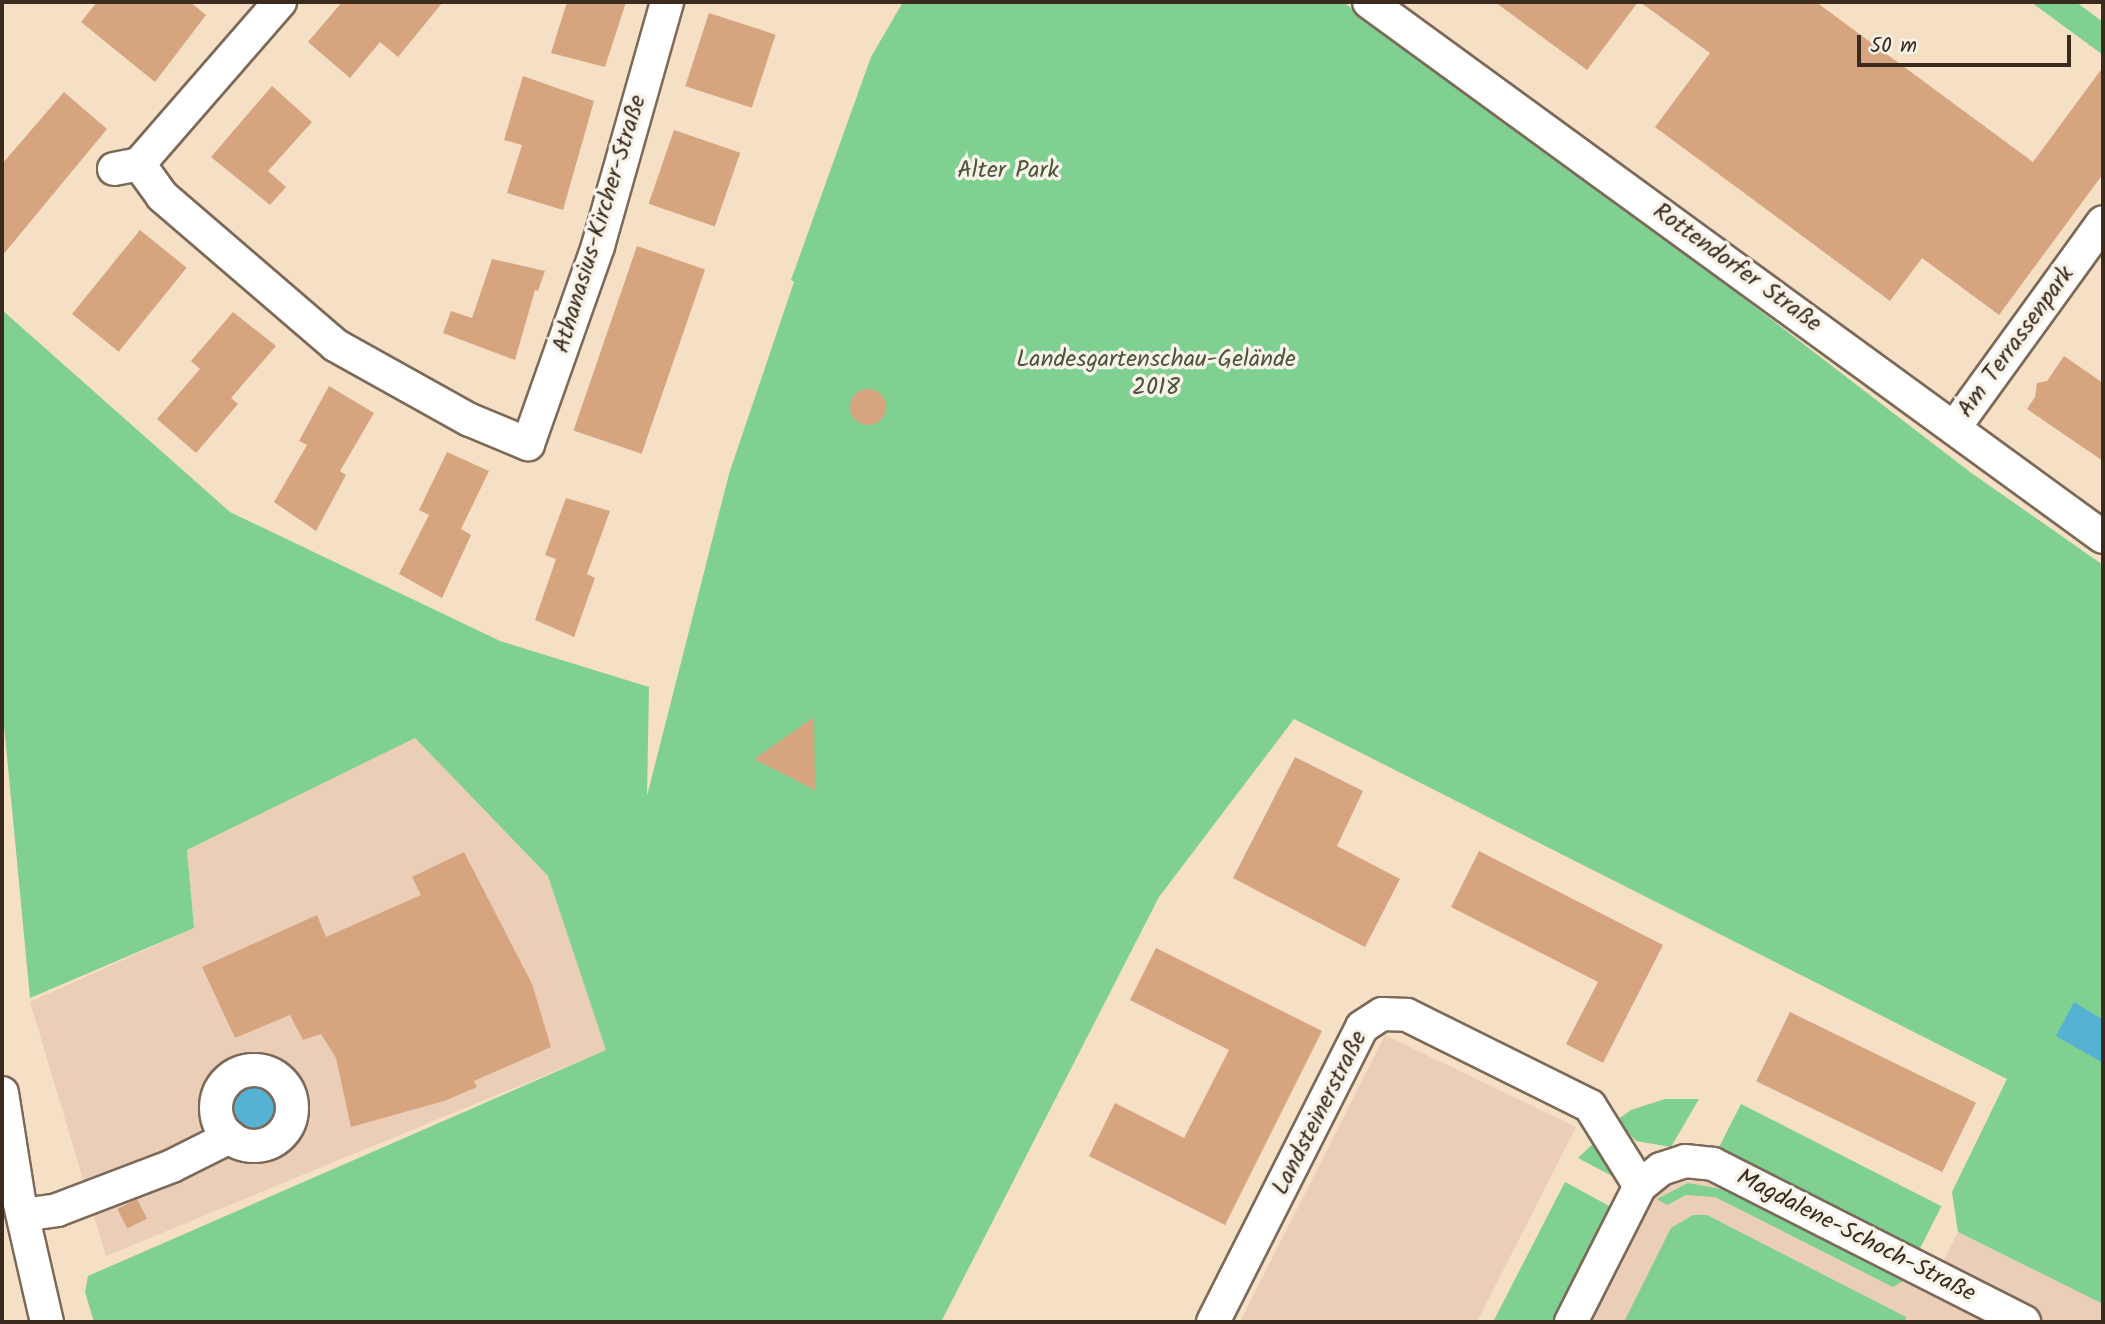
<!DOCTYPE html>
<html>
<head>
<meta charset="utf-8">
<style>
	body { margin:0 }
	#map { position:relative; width:2105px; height:1324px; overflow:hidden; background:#f5dfc5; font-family:Kalam,sans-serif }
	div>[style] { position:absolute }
	.built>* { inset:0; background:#eaceb7 }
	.green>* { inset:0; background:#7fd091; transform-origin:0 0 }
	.water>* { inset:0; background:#55b2d3 }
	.round { border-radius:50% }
	.building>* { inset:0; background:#d6a580; transform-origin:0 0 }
	.roads { filter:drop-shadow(2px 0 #7c6958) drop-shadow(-2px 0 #7c6958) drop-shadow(0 2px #7c6958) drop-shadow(0 -2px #7c6958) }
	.minor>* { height:32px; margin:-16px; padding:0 16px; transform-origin:16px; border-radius:16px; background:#fff }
	.minor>.ring { margin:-16px; padding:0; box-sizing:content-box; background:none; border:32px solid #fff; border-radius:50% }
	span { translate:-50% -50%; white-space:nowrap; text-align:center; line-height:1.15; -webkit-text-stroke:7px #f7f3e8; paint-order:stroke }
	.park-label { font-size:24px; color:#4c543b }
	.street-label { font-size:24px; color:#3b2a1e }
	.frame { position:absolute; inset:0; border:4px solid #3b2a1e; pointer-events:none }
	.scale { position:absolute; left:1857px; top:35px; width:214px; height:32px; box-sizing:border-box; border:4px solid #3b2a1e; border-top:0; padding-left:9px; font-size:21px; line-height:24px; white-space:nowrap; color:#3b2a1e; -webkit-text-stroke:5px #f7f3e8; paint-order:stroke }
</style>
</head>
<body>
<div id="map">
	<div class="built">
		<div style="clip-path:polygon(415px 738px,548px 876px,606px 1050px,106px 1256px,30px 1002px,194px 928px,187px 850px)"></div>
		<div style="clip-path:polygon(1385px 1035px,1576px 1127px,1477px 1322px,1240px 1322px)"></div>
		<div style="clip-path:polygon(1710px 1177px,1931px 1286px,1958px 1232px,2103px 1304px,2103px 1322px,1583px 1322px,1653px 1188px)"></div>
	</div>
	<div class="green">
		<div style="clip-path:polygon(903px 2px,1343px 2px,1586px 177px,1970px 472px,2103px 565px,2103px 1304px,1958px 1232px,1952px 1192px,2007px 1079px,1294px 719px,1159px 897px,941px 1322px,94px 1322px,85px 1292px,88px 1276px,606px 1050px,548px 876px,415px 738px,187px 850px,194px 928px,30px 998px,2px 704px,2px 310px,230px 512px,500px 641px,649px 687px,647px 796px,729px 474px,794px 282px,791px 280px,871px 57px)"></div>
		<div style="clip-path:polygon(2031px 2px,2076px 2px,2103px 22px,2103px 55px)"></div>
		<div style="clip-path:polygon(1665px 1099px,1699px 1099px,1671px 1147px,1636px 1141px,1617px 1120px,1631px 1110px)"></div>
		<div style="left:1741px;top:1104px;width:225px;height:53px;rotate:27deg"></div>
		<div style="clip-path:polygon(1597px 1140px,1618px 1179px,1578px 1158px)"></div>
		<div style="clip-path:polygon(1565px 1182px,1613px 1208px,1555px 1322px,1493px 1322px)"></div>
		<div style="clip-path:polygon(1688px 1183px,1726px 1190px,1905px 1280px,1893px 1287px,1715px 1197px,1686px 1195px,1667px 1205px,1657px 1199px)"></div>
		<div style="clip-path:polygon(1693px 1215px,1707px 1215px,1906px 1317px,1905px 1322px,1624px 1322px,1671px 1228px)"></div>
	</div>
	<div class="water">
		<div style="clip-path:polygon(2074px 1002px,2103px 1020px,2103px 1063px,2056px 1036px)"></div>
		<div class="round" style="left:232px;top:1087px;width:44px;height:44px"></div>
	</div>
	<div class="building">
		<div style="clip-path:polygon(97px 2px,190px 2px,206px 15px,155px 82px,81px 22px)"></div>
		<div style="clip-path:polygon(342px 2px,443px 2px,398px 57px,380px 42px,350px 78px,308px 42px)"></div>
		<div style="clip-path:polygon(567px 2px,626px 2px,605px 67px,551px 53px)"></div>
		<div style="clip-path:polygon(1495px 2px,1638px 2px,1587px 70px)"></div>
		<div style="clip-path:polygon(1640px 2px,1816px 2px,2033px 162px,2103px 67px,2103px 174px,1999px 315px,1922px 258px,1890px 301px,1655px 127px,1710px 53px)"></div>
		<div style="left:709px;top:13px;width:70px;height:77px;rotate:18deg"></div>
		<div style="clip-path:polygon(523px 76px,594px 101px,563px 210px,507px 193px,522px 145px,504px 140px)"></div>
		<div style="clip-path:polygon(272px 86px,312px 122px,268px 171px,286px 187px,270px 205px,211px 157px)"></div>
		<div style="clip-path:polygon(64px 92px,107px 129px,2px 256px,2px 164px)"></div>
		<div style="left:674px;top:130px;width:70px;height:78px;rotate:19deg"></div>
		<div style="left:140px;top:230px;width:60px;height:108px;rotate:39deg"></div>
		<div style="left:637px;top:246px;width:72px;height:195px;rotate:19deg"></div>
		<div style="clip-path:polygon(492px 259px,545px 271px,538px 291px,535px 290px,515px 360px,443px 333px,451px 311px,472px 318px)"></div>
		<div style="clip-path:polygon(233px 312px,276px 346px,231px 398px,238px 404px,196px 453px,157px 419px,200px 369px,191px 361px)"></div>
		<div style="clip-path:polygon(2064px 356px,2103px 383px,2103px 461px,2027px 409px,2035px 397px,2037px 383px,2047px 381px)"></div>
		<div style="clip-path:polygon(329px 386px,374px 413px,340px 471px,346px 475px,316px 531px,274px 502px,307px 445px,299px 441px)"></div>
		<div class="round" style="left:850px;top:389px;width:36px;height:36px"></div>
		<div style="clip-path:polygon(447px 452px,489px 471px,461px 529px,471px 535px,442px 598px,399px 574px,429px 515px,419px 510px)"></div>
		<div style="clip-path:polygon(566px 498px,610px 511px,587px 574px,595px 578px,574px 637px,535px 620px,556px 559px,545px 555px)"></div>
		<div style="clip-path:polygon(814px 717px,815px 790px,754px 759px)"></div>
		<div style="clip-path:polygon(1295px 757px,1363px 791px,1337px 846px,1400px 879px,1365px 947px,1233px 878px)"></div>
		<div style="clip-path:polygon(1479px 851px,1663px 945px,1603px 1063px,1566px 1044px,1598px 982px,1451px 907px)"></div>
		<div style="clip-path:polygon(464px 852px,532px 984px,551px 1047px,474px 1081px,477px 1087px,444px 1101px,351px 1127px,336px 1058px,321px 1034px,303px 1040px,290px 1015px,235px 1038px,202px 967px,317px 915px,326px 937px,421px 895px,412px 877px)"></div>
		<div style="clip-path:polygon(1156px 948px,1322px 1031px,1225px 1225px,1089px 1156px,1115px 1103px,1184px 1138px,1229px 1050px,1130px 1000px)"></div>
		<div style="left:1790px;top:1012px;width:207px;height:77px;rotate:26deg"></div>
		<div style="left:137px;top:1199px;width:22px;height:22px;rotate:63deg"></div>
	</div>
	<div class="roads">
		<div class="minor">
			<div style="left:1369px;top:2px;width:908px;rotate:36.09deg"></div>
			<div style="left:139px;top:164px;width:39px;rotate:54deg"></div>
			<div style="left:162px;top:196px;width:228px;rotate:40.7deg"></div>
			<div style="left:335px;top:345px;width:154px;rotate:29.1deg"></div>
			<div style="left:470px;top:420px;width:63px;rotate:22.5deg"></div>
			<div style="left:528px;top:444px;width:210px;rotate:-70.5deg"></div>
			<div style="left:598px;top:246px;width:254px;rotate:-74.2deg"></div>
			<div style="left:114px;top:169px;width:25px;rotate:-11deg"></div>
			<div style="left:139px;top:164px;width:215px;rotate:-49deg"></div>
			<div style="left:1954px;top:428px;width:254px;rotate:-54.1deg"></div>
			<div class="ring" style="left:216px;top:1070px;width:44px;height:44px"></div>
			<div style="left:2px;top:1093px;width:108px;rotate:81deg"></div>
			<div style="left:19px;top:1200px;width:125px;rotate:77.1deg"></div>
			<div style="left:23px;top:1215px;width:34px;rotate:-8deg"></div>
			<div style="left:57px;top:1210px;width:123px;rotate:-20.9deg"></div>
			<div style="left:172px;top:1166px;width:65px;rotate:-26.6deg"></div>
			<div style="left:1213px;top:1322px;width:330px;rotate:-63.2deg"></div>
			<div style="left:1362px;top:1027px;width:24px;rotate:-33deg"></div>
			<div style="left:1382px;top:1014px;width:25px;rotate:2deg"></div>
			<div style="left:1407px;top:1015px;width:204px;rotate:26.4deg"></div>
			<div style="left:1590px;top:1106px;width:94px;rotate:58deg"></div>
			<div style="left:1571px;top:1322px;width:153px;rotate:-63.1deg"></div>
			<div style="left:1640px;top:1186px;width:27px;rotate:-39deg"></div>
			<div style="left:1661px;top:1169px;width:25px;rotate:-18deg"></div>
			<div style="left:1685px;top:1161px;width:28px;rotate:6deg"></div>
			<div style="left:1713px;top:1164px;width:349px;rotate:26.9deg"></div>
		</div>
	</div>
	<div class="park-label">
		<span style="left:1008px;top:171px">Alter Park</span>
		<span style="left:1156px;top:374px">Landesgartenschau-Gelände<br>2018</span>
	</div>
	<div class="street-label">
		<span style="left:600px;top:224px;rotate:-73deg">Athanasius-Kircher-Straße</span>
		<span style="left:1737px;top:268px;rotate:36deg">Rottendorfer Straße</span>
		<span style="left:2016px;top:342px;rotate:-54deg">Am Terrassenpark</span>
		<span style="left:1320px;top:1113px;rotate:-63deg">Landsteinerstraße</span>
		<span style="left:1856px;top:1236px;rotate:27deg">Magdalene-Schoch-Straße</span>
	</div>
	<div class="frame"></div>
	<div class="scale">50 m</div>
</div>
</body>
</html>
